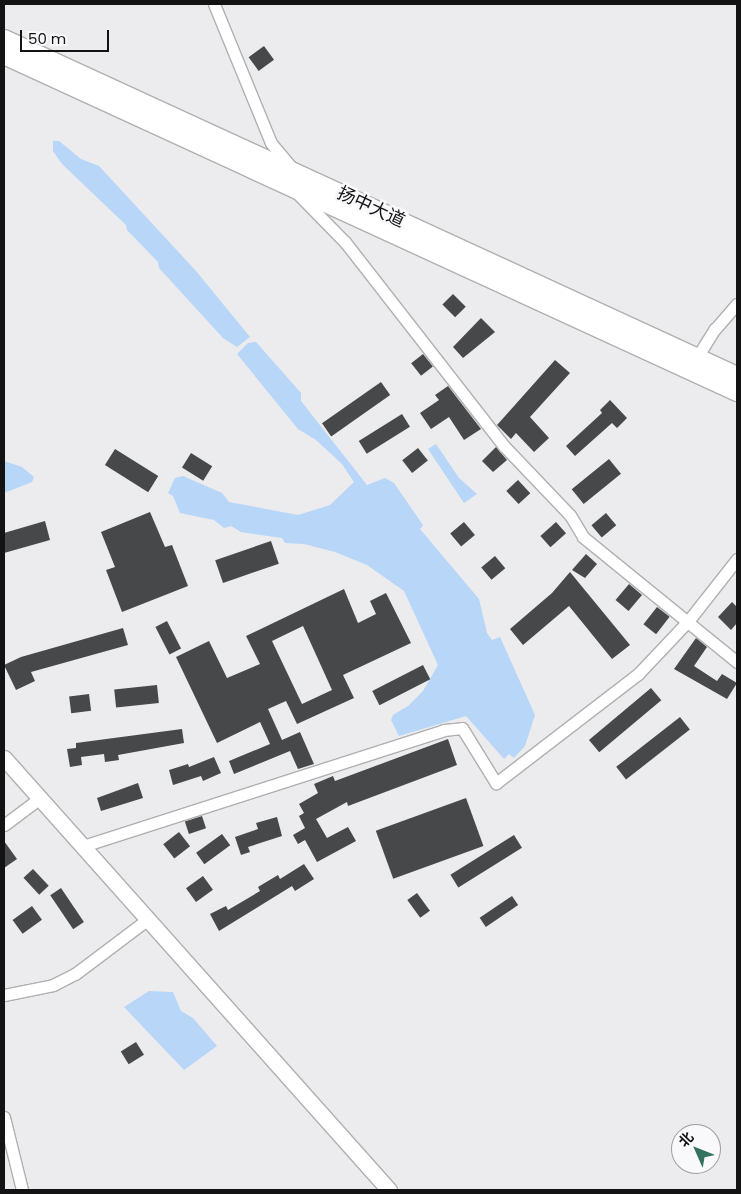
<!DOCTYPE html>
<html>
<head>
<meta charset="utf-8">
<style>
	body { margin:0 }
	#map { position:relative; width:741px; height:1194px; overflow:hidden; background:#ecebee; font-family:Poppins,"Noto Sans SC",sans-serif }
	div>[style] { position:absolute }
	.water>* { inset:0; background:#b7d6f8 }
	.building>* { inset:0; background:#47484a; transform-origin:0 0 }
	.roads { filter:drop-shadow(1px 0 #b1afb2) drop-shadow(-1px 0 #b1afb2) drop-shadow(0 1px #b1afb2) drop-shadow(0 -1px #b1afb2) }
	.street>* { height:11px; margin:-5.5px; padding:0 5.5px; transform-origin:5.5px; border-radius:5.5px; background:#fff }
	.secondary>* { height:15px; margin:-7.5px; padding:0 7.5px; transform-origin:7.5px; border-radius:7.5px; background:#fff }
	.primary>* { height:18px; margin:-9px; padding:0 9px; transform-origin:9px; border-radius:9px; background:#fff }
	span { translate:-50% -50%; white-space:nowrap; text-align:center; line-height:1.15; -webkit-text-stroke:5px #f9f8fb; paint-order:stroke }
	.street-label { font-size:18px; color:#141314 }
	.frame { position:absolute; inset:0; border:5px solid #141314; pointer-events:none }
	.north { position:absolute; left:671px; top:1124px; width:50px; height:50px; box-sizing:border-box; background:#f9f8fb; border:1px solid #9d9c9f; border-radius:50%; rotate:314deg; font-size:14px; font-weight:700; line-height:20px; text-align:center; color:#141314 }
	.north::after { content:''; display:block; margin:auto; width:18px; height:22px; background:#34725f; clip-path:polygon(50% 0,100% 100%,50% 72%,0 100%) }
	.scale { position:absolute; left:20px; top:30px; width:89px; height:22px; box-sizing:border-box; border:2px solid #141314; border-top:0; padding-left:6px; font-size:15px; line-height:18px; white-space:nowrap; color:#141314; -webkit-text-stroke:4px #f9f8fb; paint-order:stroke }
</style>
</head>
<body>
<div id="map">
	<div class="water">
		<div style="clip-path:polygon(53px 141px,59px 141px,81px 159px,99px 166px,196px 271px,250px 337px,237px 347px,223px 338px,159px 268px,158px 262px,127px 230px,126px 225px,62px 164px,53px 151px)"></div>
		<div style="clip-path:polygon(256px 342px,301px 393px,301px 401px,367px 485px,385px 478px,394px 483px,423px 525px,420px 529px,479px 599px,487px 633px,492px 640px,500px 637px,535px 715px,525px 746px,514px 758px,509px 754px,504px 759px,466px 716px,399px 736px,391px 720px,393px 715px,408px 706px,423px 691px,438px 665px,404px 591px,367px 565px,335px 552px,304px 544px,285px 543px,282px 538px,241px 532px,231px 526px,224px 528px,214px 520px,180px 513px,173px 496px,168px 493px,175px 478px,183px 476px,222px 493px,229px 502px,298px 515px,330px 505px,354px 482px,342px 464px,316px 440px,298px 429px,237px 354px,248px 343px)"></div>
		<div style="clip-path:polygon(436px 444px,459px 478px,477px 494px,464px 503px,428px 449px)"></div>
		<div style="clip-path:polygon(4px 461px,22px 467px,34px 477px,32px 482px,4px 493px)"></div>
		<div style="clip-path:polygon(149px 991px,173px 992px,181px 1011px,193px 1018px,217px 1046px,184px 1070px,124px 1007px)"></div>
	</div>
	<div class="building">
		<div style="left:264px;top:46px;width:17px;height:19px;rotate:54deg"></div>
		<div style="left:453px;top:294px;width:18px;height:15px;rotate:45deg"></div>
		<div style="clip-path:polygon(481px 318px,495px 332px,463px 358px,453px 347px)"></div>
		<div style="left:423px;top:354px;width:16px;height:15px;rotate:52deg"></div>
		<div style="clip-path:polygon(555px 360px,570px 373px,530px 417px,549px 438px,534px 452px,516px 433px,511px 439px,497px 425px)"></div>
		<div style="left:381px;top:382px;width:16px;height:72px;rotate:55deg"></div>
		<div style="clip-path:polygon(448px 386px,481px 429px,464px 440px,449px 417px,431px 429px,420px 413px,439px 400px,435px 395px)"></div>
		<div style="clip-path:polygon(610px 400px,627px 418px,617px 428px,612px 423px,575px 456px,566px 446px,602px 413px,600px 410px)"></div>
		<div style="left:402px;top:414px;width:15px;height:51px;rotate:58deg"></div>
		<div style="clip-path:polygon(496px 447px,507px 460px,493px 472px,482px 461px)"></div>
		<div style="left:418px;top:448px;width:16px;height:20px;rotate:52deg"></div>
		<div style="left:115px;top:449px;width:51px;height:19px;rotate:32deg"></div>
		<div style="left:191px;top:453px;width:25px;height:17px;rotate:32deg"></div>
		<div style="left:609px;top:459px;width:19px;height:48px;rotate:51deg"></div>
		<div style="left:518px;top:480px;width:18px;height:16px;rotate:47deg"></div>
		<div style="clip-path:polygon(150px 512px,165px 547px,172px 545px,188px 586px,122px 612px,106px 570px,115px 567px,101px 532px)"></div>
		<div style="left:606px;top:513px;width:16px;height:19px;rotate:50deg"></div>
		<div style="clip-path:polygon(45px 521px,50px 540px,4px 553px,4px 533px)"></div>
		<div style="left:464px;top:522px;width:17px;height:18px;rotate:50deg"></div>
		<div style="left:556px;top:522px;width:15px;height:21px;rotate:48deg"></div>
		<div style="left:271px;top:541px;width:24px;height:59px;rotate:71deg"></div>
		<div style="clip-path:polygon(586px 554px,597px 564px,585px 578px,572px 570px)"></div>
		<div style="left:495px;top:556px;width:16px;height:18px;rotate:50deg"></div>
		<div style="clip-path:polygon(570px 572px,630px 645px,612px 659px,569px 606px,523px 645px,510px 629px,552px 593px)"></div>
		<div style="left:629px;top:584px;width:17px;height:21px;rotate:40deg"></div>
		<div style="clip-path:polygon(evenodd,344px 589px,358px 623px,376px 614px,370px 601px,386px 593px,411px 643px,343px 675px,354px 698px,297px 724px,286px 701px,268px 709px,282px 740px,300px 732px,314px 764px,298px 769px,290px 751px,234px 774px,229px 761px,270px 744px,260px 722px,217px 743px,176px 657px,209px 641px,227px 678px,260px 664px,246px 636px,344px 589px,303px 626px,332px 690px,302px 704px,272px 641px,303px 626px)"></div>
		<div style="clip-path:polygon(732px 602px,737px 607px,737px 623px,731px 630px,718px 617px)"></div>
		<div style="left:657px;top:607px;width:16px;height:22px;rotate:38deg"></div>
		<div style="left:167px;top:621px;width:31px;height:13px;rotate:63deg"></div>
		<div style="clip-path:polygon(123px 628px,128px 645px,31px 672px,35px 681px,16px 690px,4px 665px,21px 657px)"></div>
		<div style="clip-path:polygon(696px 638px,707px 647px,694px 666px,717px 681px,722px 674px,737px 683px,727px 699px,674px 669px)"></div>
		<div style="left:423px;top:665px;width:16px;height:57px;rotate:63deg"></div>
		<div style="left:157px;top:685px;width:18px;height:43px;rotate:84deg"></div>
		<div style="left:651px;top:688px;width:16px;height:81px;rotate:50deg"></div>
		<div style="left:89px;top:694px;width:17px;height:20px;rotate:83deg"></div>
		<div style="left:680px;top:717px;width:16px;height:81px;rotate:52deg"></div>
		<div style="clip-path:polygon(182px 729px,184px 743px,118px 755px,119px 760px,105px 762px,104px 754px,81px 757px,82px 765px,70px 767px,67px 749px,76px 748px,76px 743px)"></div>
		<div style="clip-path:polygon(448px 739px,457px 765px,348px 806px,347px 802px,316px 819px,327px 838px,348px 827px,356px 841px,317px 862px,305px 840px,298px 844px,293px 835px,305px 828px,299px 816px,304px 813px,299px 804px,318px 793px,314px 784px,333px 776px,335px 781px)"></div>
		<div style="clip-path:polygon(214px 757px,221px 773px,203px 781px,201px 776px,173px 785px,169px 770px,188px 764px,189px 767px)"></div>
		<div style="clip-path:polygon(138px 783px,143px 798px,101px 811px,97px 798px)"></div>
		<div style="left:466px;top:798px;width:51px;height:96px;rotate:70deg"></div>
		<div style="left:202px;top:816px;width:13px;height:18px;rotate:72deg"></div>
		<div style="clip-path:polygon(277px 817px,282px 836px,248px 847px,250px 852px,241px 855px,235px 837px,258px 829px,256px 823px)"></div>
		<div style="left:179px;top:832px;width:18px;height:20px;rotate:52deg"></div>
		<div style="left:222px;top:834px;width:14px;height:32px;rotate:54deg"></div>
		<div style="left:514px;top:835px;width:15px;height:75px;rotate:58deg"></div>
		<div style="clip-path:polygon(4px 841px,17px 859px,4px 868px)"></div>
		<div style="clip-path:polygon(304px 864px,314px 879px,295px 891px,292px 886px,219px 931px,210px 914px,226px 906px,228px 910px,260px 891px,258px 887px,278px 875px,280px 879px)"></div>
		<div style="left:33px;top:869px;width:23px;height:13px;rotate:47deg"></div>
		<div style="left:203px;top:876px;width:17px;height:21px;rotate:54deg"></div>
		<div style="left:61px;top:888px;width:41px;height:13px;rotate:56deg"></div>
		<div style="left:417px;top:893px;width:22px;height:12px;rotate:54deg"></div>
		<div style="left:512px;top:896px;width:11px;height:39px;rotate:56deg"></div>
		<div style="left:32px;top:906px;width:17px;height:24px;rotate:54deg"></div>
		<div style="left:136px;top:1042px;width:15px;height:18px;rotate:58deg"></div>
	</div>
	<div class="roads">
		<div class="street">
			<div style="left:214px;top:4px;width:150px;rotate:67.7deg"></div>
			<div style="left:271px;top:143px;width:33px;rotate:50deg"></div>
			<div style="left:298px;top:194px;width:67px;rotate:45.6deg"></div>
			<div style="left:345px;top:242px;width:259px;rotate:52.1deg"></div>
			<div style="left:504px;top:446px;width:95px;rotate:46.3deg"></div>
			<div style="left:570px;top:515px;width:26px;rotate:59deg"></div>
			<div style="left:583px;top:537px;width:198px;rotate:39.1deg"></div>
			<div style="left:694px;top:362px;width:39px;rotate:-58deg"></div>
			<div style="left:715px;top:329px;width:33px;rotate:-49deg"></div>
			<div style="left:4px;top:825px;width:45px;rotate:-36.9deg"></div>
			<div style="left:83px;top:846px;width:379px;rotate:-17.8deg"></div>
			<div style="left:444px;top:730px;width:18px;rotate:-6deg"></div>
			<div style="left:462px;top:728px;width:65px;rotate:58.3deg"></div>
			<div style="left:496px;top:783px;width:179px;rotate:-37.5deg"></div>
			<div style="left:638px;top:674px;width:74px;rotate:-46.6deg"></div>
			<div style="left:689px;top:620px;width:78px;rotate:-51.8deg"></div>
			<div style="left:4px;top:995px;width:50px;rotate:-11.5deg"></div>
			<div style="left:53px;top:985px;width:25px;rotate:-27deg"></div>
			<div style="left:75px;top:974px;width:91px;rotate:-37deg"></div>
			<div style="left:4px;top:1117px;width:75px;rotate:76.1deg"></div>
		</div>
		<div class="secondary">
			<div style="left:4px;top:758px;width:579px;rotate:48.29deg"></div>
		</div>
		<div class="primary">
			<div style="left:4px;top:39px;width:807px;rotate:24.69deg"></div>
			<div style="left:4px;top:55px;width:807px;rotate:24.69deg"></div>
		</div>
	</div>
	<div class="street-label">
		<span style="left:371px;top:207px;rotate:25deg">扬中大道</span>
	</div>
	<div class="frame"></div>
	<div class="north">北</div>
	<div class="scale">50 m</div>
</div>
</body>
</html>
